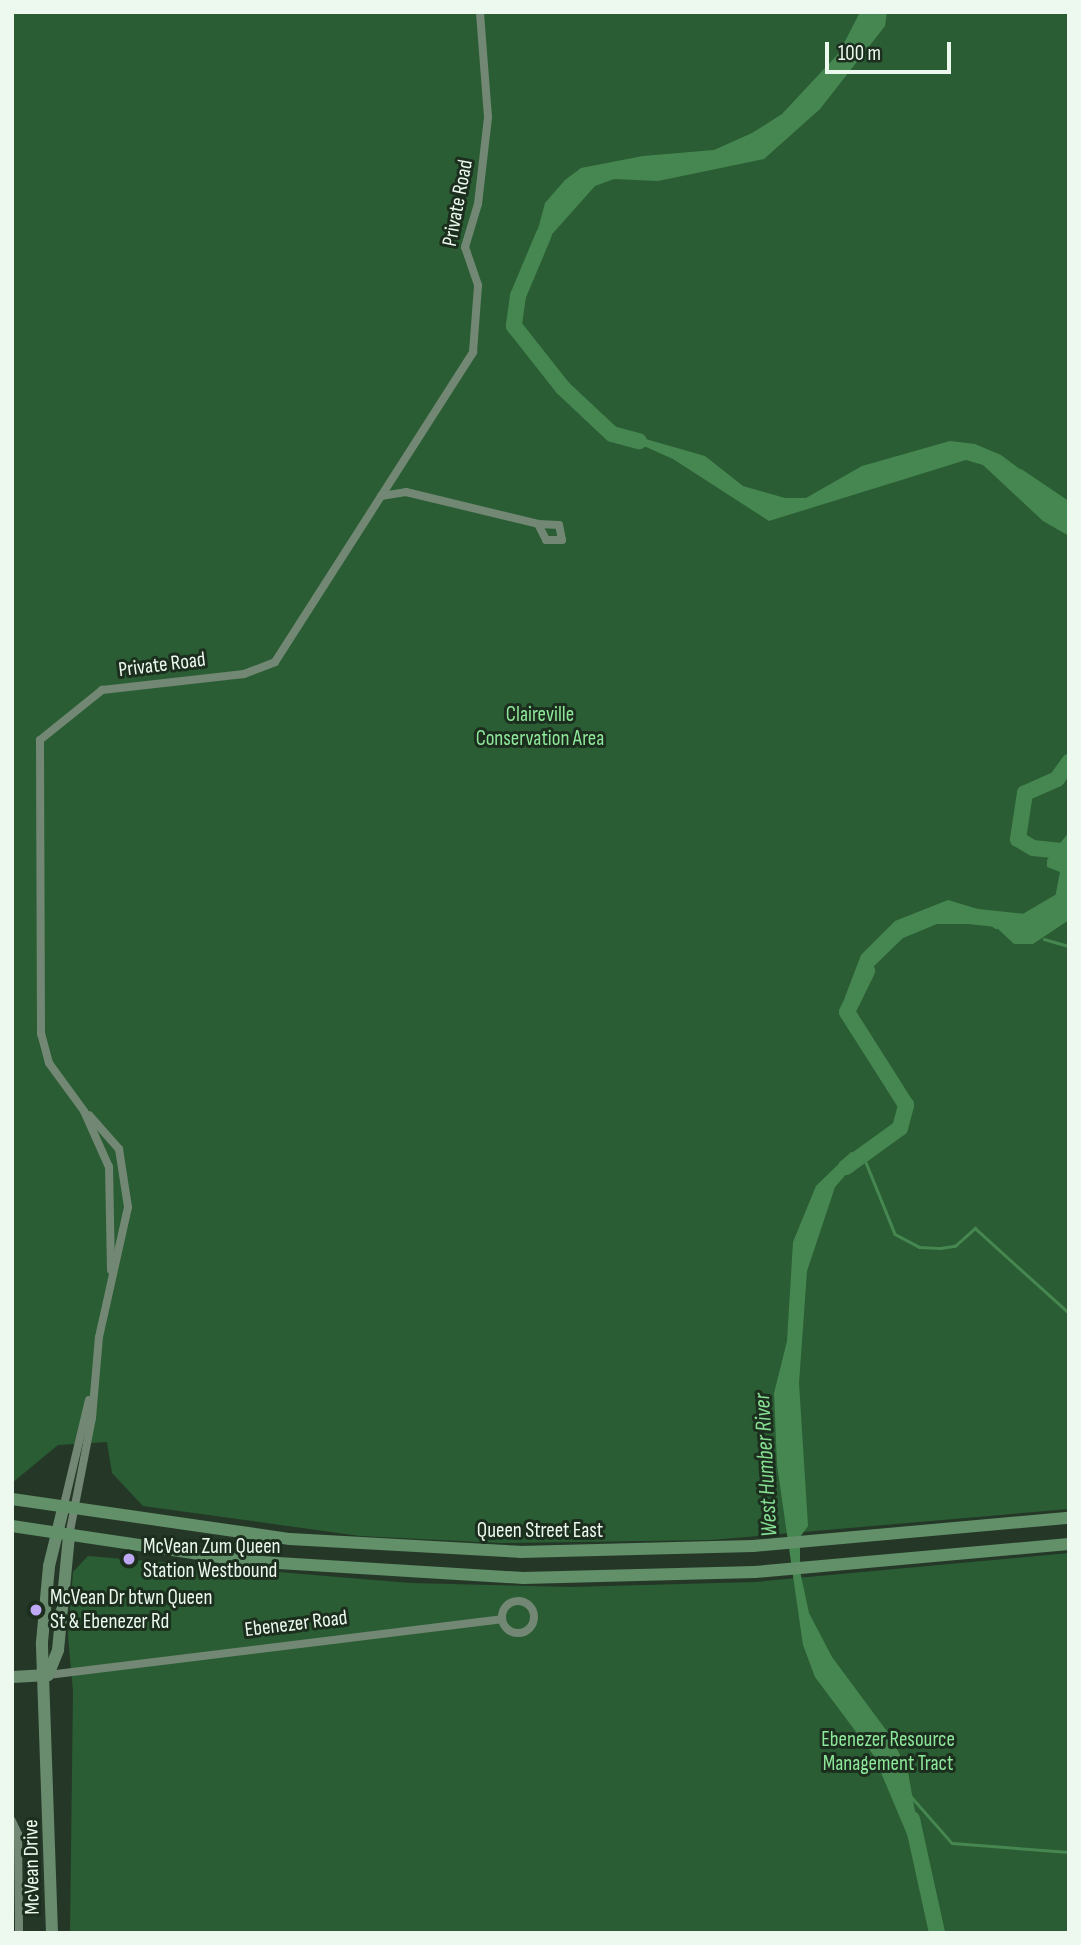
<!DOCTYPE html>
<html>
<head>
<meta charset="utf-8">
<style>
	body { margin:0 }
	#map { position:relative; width:1081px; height:1945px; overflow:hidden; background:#253828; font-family:"Sofia Sans Condensed",sans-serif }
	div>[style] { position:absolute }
	.green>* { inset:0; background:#2a5d33 }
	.water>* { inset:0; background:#468751 }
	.stream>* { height:2.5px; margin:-1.25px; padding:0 1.25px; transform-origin:1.25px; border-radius:1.25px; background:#468751 }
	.river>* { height:16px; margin:-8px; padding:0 8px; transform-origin:8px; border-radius:8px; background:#468751 }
	.street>* { height:8px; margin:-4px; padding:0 4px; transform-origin:4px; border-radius:4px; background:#728874 }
	.street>.ring { margin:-4px; padding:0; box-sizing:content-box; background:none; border:8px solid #728874; border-radius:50% }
	.secondary>* { height:12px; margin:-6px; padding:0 6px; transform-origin:6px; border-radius:6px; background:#6a8c6e }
	.primary>* { height:12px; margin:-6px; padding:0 6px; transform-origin:6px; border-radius:6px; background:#629069 }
	.dots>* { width:19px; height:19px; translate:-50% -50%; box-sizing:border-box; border:4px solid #1c2e1e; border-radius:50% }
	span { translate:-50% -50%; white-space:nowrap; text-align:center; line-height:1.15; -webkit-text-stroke:6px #1c2e1e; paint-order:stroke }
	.street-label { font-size:21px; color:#edf9ee }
	.park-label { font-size:21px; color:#8ee89b }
	.poi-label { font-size:21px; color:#edf9ee }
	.left { translate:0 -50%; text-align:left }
	.water-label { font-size:23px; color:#86df93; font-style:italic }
	.frame { position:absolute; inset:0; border:14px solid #edf9ee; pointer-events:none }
	.scale { position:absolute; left:825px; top:42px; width:126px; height:32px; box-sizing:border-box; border:4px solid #edf9ee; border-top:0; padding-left:9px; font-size:21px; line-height:24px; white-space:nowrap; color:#edf9ee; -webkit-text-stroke:5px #1c2e1e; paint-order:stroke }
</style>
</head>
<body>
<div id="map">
	<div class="green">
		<div style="clip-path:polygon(12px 12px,1069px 12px,1069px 1509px,711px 1540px,500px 1543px,360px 1536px,143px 1506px,112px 1473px,107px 1442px,58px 1445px,12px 1483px)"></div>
		<div style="clip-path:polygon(1069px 1553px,1069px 1933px,70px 1933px,73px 1691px,68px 1636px,73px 1572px,88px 1556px,410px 1583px,572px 1587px,755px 1582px)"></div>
	</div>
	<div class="water">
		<div style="clip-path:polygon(860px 12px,887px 12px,885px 26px,820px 109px,764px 159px,658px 181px,614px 179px,595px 186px,530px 259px,545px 203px,565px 180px,581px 168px,643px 156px,714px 150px,752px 133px,782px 114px,839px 53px)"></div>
		<div style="clip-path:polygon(628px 434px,705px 456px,743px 486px,785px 498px,806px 498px,862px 466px,950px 441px,975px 444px,1001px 455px,1069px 506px,1069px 536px,1043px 521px,983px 465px,966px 460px,769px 521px,673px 459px,619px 435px)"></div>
		<div style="clip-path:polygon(1069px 832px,1069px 920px,1033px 944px,1014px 944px,996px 927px,1022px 923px,1055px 898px,1060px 872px,1047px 867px,1047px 860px)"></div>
		<div style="clip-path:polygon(948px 900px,981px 910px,991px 924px,937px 924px,903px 938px,872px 968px,848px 1020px,845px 997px,861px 955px,895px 921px)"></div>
		<div style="clip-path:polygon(851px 1152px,863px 1155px,835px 1187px,807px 1271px,799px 1383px,808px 1526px,800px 1537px,800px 1571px,809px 1613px,832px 1657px,892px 1738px,908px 1772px,919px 1834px,914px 1851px,874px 1756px,815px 1677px,803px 1645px,777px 1465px,774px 1393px,787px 1341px,793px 1242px,816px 1186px)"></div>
	</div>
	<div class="stream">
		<div style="left:12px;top:541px;width:1px;rotate:90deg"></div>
		<div style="left:991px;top:924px;width:6px;rotate:31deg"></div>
		<div style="left:1044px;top:939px;width:26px;rotate:16deg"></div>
		<div style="left:863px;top:1155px;width:85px;rotate:67.9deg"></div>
		<div style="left:895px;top:1234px;width:27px;rotate:28deg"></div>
		<div style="left:919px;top:1247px;width:21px;rotate:3deg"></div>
		<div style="left:940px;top:1248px;width:15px;rotate:-8deg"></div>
		<div style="left:955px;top:1246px;width:27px;rotate:-42deg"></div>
		<div style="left:975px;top:1228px;width:127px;rotate:42.1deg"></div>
		<div style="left:909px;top:1794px;width:65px;rotate:48.7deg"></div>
		<div style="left:952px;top:1843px;width:117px;rotate:4.4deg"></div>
	</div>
	<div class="river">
		<div style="left:544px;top:234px;width:67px;rotate:112.8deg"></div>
		<div style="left:518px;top:296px;width:30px;rotate:98deg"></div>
		<div style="left:514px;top:326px;width:79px;rotate:51.7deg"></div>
		<div style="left:563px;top:388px;width:67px;rotate:43.2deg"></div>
		<div style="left:612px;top:434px;width:28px;rotate:15deg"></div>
		<div style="left:1019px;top:477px;width:60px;rotate:34.2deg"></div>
		<div style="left:1069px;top:762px;width:21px;rotate:125deg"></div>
		<div style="left:1057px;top:779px;width:35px;rotate:156deg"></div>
		<div style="left:1025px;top:793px;width:47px;rotate:98.7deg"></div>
		<div style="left:1018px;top:839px;width:17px;rotate:31deg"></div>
		<div style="left:1033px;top:848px;width:36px;rotate:6deg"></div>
		<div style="left:969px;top:916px;width:56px;rotate:6.1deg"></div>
		<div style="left:1025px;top:922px;width:51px;rotate:-30.6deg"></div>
		<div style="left:846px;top:1167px;width:67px;rotate:-35.8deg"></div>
		<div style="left:900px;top:1128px;width:24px;rotate:-75deg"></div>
		<div style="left:906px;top:1105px;width:110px;rotate:-122.4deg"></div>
		<div style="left:847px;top:1012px;width:46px;rotate:-64deg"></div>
		<div style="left:912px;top:1819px;width:117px;rotate:77.6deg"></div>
	</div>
	<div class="street">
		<div style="left:381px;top:496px;width:25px;rotate:-9deg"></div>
		<div style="left:406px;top:492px;width:136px;rotate:13.6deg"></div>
		<div style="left:538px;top:524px;width:18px;rotate:63deg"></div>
		<div style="left:546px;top:540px;width:16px"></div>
		<div style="left:562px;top:540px;width:15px;rotate:-101deg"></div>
		<div style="left:559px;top:525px;width:21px;rotate:-177deg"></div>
		<div style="left:111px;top:1270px;width:103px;rotate:-91.1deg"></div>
		<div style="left:109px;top:1167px;width:61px;rotate:-114.1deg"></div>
		<div style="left:84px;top:1111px;width:59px;rotate:-126.1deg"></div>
		<div style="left:49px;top:1063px;width:30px;rotate:-105deg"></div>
		<div style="left:41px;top:1034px;width:294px;rotate:-90.2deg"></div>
		<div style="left:40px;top:740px;width:80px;rotate:-38.9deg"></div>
		<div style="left:102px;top:690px;width:143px;rotate:-6.4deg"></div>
		<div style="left:244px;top:674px;width:33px;rotate:-21deg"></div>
		<div style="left:275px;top:662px;width:368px;rotate:-57.4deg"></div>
		<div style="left:473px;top:352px;width:67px;rotate:-85.7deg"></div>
		<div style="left:478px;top:285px;width:40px;rotate:-108.9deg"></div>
		<div style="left:465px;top:247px;width:45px;rotate:-73.2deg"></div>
		<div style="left:478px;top:204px;width:88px;rotate:-83.4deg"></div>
		<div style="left:488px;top:117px;width:105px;rotate:-94.4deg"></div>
		<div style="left:63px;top:1509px;width:112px;rotate:-76.6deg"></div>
		<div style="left:69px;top:1536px;width:120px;rotate:-79deg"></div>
		<div style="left:92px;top:1418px;width:81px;rotate:-85.1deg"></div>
		<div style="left:99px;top:1337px;width:133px;rotate:-77.4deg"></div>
		<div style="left:128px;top:1207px;width:59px;rotate:-98.8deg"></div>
		<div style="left:119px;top:1149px;width:45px;rotate:-131.4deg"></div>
		<div class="ring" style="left:502px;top:1601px;width:24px;height:24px"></div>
		<div style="left:48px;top:1675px;width:457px;rotate:-7deg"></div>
		<div style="left:12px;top:1821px;width:14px;rotate:65deg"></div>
		<div style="left:18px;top:1834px;width:99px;rotate:89.4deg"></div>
	</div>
	<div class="secondary">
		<div style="left:48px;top:1675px;width:27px;rotate:-68deg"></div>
		<div style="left:58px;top:1650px;width:115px;rotate:-84.5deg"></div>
		<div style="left:12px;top:1677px;width:36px;rotate:-3deg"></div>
		<div style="left:52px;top:1933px;width:291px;rotate:-92deg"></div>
		<div style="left:42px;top:1642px;width:76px;rotate:-84.7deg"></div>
		<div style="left:49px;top:1566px;width:59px;rotate:-76.2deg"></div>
	</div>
	<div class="primary">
		<div style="left:12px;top:1499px;width:281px;rotate:8.2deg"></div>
		<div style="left:290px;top:1539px;width:230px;rotate:3.2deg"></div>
		<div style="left:520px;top:1552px;width:233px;rotate:-1.5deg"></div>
		<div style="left:753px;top:1546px;width:317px;rotate:-5.1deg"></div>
		<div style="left:12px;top:1526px;width:237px;rotate:8.5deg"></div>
		<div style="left:246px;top:1561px;width:278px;rotate:3.5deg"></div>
		<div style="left:523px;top:1578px;width:232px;rotate:-1.5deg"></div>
		<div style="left:755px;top:1572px;width:315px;rotate:-5.1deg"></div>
	</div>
	<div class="dots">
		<div style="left:129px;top:1559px;background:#bfa8f4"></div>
		<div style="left:36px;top:1610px;background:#bfa8f4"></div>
	</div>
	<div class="street-label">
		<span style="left:458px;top:203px;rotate:-79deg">Private Road</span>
		<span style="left:162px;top:665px;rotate:-7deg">Private Road</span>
		<span style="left:540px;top:1531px">Queen Street East</span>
		<span style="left:296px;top:1624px;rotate:-7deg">Ebenezer Road</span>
		<span style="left:32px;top:1867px;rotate:-91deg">McVean Drive</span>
	</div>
	<div class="park-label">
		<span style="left:540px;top:727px">Claireville<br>Conservation Area</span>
		<span style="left:888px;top:1752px">Ebenezer Resource<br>Management Tract</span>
	</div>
	<div class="poi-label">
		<span class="left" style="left:143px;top:1559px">McVean Zum Queen<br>Station Westbound</span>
		<span class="left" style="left:50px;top:1610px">McVean Dr btwn Queen<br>St &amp; Ebenezer Rd</span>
	</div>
	<div class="water-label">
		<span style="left:766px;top:1465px;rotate:-93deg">West Humber River</span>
	</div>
	<div class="frame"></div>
	<div class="scale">100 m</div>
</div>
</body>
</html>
